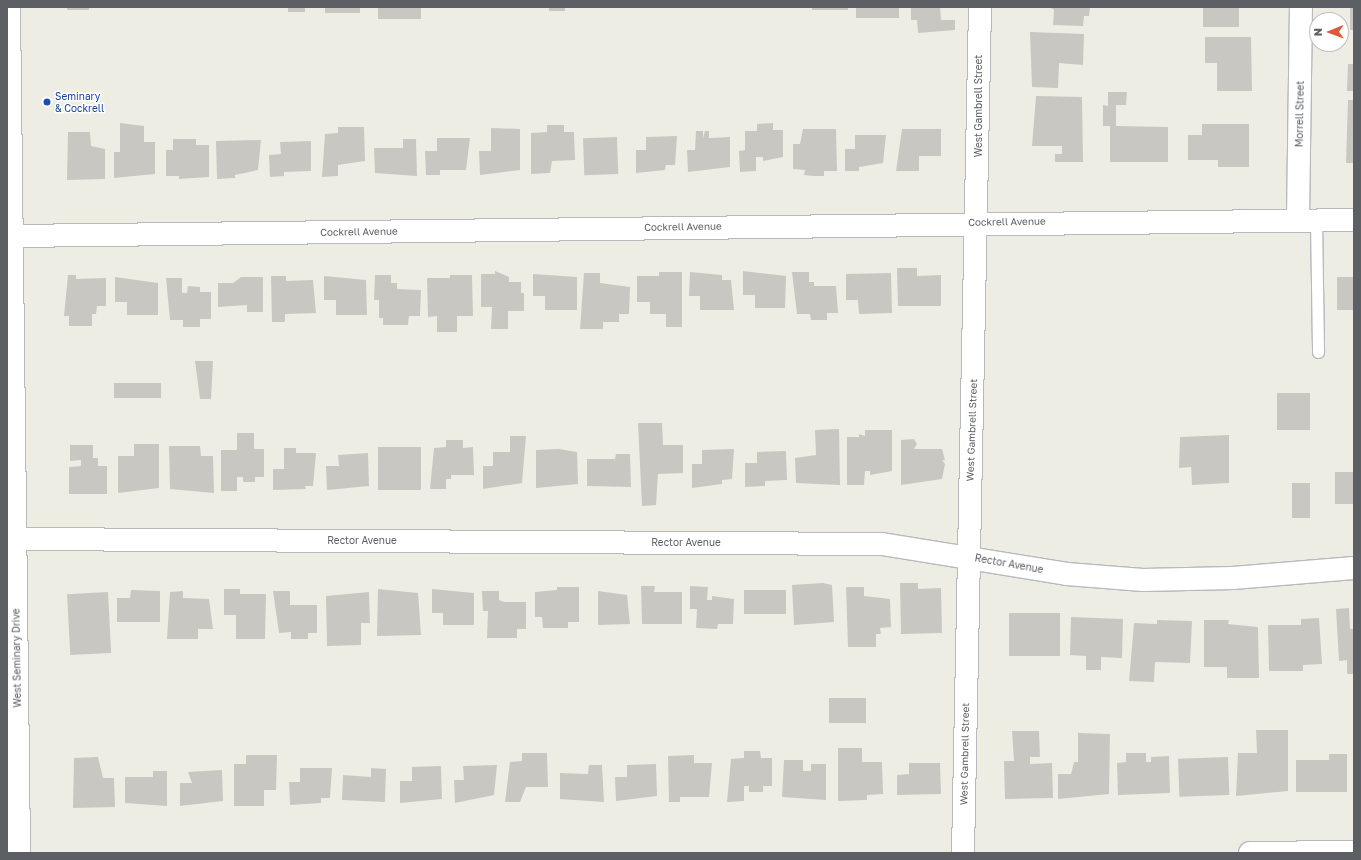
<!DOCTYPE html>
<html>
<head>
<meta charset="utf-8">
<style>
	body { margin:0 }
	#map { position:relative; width:1361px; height:860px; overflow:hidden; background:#eeede4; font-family:"Golos Text",sans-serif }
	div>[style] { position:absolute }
	.building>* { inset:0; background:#c9c7c2; transform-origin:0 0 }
	.roads { filter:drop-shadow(1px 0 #b7b9bd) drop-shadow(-1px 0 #b7b9bd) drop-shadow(0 1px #b7b9bd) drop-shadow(0 -1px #b7b9bd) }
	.service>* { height:11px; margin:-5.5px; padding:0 5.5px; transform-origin:5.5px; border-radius:5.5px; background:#fff }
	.minor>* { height:22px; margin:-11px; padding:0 11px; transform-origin:11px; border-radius:11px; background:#fff }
	.tertiary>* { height:22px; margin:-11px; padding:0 11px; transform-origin:11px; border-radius:11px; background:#fff }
	.secondary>* { height:22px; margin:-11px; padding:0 11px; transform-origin:11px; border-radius:11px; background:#fff }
	.dots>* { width:11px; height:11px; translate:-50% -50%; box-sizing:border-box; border:2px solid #fff; border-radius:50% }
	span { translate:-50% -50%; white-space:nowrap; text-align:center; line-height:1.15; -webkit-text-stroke:3px #fff; paint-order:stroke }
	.transit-label { font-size:10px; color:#164399 }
	.left { translate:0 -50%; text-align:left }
	.street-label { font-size:10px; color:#5c5f64 }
	.frame { position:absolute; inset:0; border:8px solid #5c5f64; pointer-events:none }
	.north { position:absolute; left:1309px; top:12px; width:40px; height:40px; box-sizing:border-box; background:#fff; border:1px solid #bebfc1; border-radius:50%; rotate:269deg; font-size:11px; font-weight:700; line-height:16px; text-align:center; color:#5c5f64 }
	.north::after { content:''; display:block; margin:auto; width:14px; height:18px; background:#de583a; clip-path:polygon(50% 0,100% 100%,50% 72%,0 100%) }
</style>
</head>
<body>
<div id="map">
	<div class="building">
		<div style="left:67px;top:7px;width:22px;height:3px"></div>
		<div style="left:288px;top:7px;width:17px;height:5px"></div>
		<div style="left:325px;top:7px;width:35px;height:6px"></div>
		<div style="left:378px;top:7px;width:43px;height:12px"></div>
		<div style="left:549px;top:7px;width:16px;height:4px"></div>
		<div style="left:812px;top:7px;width:36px;height:3px"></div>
		<div style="left:856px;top:7px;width:43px;height:11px"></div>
		<div style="clip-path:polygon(911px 7px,940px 7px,941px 20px,955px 20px,955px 30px,918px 33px,917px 20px,911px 20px)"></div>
		<div style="clip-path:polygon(1050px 7px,1090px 7px,1089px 16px,1084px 16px,1083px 26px,1053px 25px,1054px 10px)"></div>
		<div style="left:1203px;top:7px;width:36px;height:20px"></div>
		<div style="left:1350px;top:7px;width:4px;height:23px"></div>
		<div style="clip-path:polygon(1030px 32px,1084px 34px,1083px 65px,1059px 63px,1058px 88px,1032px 87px)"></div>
		<div style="clip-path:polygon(1205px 37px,1251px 37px,1252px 91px,1217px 91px,1217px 63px,1205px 63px)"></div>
		<div style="clip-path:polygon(1348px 64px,1354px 64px,1354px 91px,1347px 91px)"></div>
		<div style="clip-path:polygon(1108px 92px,1127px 92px,1126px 105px,1116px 105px,1116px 126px,1168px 127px,1168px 162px,1110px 162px,1110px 126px,1103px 126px,1103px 105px,1108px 106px)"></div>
		<div style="clip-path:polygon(1036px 96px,1082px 97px,1083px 162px,1055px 162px,1055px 154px,1062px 154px,1062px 146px,1032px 146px)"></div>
		<div style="clip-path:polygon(1348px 100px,1354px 100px,1354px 163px,1346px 163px)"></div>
		<div style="clip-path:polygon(120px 123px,144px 126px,144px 142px,155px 142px,155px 174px,114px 178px,114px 152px,120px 152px)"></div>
		<div style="clip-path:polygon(773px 123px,773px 130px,783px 130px,783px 157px,763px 161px,763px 157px,756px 157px,756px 171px,740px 172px,739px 151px,745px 150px,745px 131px,757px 131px,757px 124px)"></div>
		<div style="clip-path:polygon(1202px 124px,1249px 124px,1249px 167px,1218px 167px,1218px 160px,1188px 160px,1188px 135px,1202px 135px)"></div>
		<div style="clip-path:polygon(547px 125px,564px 125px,564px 132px,574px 132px,575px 160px,552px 161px,550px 173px,531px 174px,531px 133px,547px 132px)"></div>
		<div style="clip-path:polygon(338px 127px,364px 127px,365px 161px,338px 165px,338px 176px,322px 177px,325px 134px,338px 133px)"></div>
		<div style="clip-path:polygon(491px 128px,520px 129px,520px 170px,480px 175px,479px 151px,491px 151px)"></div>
		<div style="clip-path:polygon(803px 129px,836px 129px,837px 171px,824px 171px,824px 176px,814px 176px,804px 175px,805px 170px,793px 169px,793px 144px,800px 144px)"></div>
		<div style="clip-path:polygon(902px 129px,941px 129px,941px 156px,919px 156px,919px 171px,896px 171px)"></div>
		<div style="clip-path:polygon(696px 131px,703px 131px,703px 138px,705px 131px,709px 131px,709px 138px,730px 137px,730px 167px,688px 172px,687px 150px,695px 150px)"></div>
		<div style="clip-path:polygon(68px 132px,90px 132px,91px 146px,105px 149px,105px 179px,67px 180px)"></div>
		<div style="clip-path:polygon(855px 135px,886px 135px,883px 163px,859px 167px,859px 171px,845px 171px,845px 149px,855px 149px)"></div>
		<div style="clip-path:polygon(677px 136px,675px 165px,666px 165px,665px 170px,636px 173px,636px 150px,646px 150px,646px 137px)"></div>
		<div style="left:617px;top:137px;width:37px;height:34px;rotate:88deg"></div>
		<div style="clip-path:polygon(437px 138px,470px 138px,466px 170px,440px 170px,440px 175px,426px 175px,425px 151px,437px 151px)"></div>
		<div style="clip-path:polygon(173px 139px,196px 139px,196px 145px,209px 145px,209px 177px,179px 179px,179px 176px,166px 176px,166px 150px,173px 150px)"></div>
		<div style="clip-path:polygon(403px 139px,416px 139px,417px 176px,375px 173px,374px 148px,403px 148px)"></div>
		<div style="clip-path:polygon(261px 140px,258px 170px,235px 175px,235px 178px,217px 179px,216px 141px)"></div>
		<div style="clip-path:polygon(311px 141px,311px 171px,284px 172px,284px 176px,270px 177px,269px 155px,281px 154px,280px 142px)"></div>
		<div style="clip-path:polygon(897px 268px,917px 268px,917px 276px,941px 275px,941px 306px,898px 306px)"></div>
		<div style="clip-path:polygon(495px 271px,509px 277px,509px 282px,521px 282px,521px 293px,524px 293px,524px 311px,508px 311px,508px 329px,491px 329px,492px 307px,481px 307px,481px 274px,495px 274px)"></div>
		<div style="clip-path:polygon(743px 271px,786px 276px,785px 308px,755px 308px,755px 295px,743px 295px)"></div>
		<div style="clip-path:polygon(659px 272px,682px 272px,682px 327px,666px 327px,666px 314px,650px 314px,650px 302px,637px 302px,637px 276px,659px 276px)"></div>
		<div style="clip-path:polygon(690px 272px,722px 275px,722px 280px,731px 280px,734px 310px,700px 310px,700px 296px,689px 296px)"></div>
		<div style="clip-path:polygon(792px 272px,809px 272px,809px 282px,814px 282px,814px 286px,836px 286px,838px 313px,827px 313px,827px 320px,811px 320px,810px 314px,797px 314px)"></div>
		<div style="clip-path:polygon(584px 273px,600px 273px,600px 283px,630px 287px,629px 314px,619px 314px,619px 322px,603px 322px,603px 329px,580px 329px)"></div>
		<div style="clip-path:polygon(891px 273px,892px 313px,859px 314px,858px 300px,846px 300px,846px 274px)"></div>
		<div style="clip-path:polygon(533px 274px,577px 277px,577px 310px,545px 310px,545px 296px,533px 296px)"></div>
		<div style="clip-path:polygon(68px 275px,76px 275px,76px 279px,106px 278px,106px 306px,97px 306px,96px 314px,92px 314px,92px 326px,69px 326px,69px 316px,64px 316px)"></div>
		<div style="clip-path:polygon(375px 275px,391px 275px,391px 283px,397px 283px,397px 289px,421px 290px,420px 316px,409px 316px,408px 325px,383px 325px,383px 318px,379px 318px,379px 300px,374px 300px)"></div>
		<div style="clip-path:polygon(450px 275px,472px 275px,473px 316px,457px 316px,457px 332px,437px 332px,437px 316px,428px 317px,427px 278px,450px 278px)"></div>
		<div style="clip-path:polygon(271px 276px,286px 276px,286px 281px,313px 280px,316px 313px,285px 314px,285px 322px,272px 322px)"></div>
		<div style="clip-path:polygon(324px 276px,366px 280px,367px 315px,336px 315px,336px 300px,324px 300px)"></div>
		<div style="clip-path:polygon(115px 277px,158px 283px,158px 315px,127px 315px,127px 302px,115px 302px)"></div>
		<div style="clip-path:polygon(241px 277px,263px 277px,263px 312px,247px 312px,247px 305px,218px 307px,218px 283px,233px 283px)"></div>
		<div style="left:1337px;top:277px;width:17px;height:33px"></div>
		<div style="clip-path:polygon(166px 278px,182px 278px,182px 293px,187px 293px,188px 286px,200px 287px,200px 292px,211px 292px,211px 319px,200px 319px,200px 327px,183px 327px,183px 320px,170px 320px)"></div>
		<div style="clip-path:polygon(195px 361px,213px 361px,211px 399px,200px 399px)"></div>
		<div style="left:161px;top:383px;width:15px;height:47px;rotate:90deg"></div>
		<div style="left:1277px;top:393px;width:33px;height:37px"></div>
		<div style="clip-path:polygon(638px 423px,662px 423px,663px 445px,683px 445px,683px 473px,658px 474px,656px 505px,642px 506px)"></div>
		<div style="clip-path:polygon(839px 429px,840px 485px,796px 483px,795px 458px,816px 455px,815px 430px)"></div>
		<div style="clip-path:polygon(865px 430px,892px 430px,892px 471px,870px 475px,870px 471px,865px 471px,864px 485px,847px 485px,847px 437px,859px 437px,859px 434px,865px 436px)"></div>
		<div style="clip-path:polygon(237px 433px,254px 433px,254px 449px,264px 449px,264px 477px,255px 477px,255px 482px,243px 482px,243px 477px,237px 477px,237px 491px,221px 491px,221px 450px,237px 450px)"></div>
		<div style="clip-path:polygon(1229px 435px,1229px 483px,1192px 485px,1191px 467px,1179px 468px,1180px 437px)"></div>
		<div style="clip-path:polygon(510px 436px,526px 436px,522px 483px,483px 489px,483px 466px,493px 466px,493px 452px,510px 452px)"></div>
		<div style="clip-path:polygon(914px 439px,917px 444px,914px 449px,942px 449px,945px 460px,942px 460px,945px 464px,942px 479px,901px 485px,901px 440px)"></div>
		<div style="clip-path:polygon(446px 440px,463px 440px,463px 448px,473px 447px,474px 475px,451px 475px,451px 479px,446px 479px,446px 489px,430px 489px,434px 448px,446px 447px)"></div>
		<div style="clip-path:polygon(134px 444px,159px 444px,159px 488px,118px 493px,118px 456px,134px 456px)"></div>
		<div style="clip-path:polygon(70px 445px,93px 445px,93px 458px,98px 458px,98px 466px,107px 466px,107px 494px,69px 494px,69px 467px,81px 466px,81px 460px,70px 461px)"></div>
		<div style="clip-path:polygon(169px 446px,200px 446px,201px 456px,213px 456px,214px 493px,170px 489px)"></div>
		<div style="left:421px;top:447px;width:43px;height:43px;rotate:90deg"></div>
		<div style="clip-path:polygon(284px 448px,296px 448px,296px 453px,316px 453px,313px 486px,305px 486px,306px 489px,273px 490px,273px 469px,284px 469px)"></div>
		<div style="clip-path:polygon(559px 449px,577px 452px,578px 484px,536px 488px,536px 450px)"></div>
		<div style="clip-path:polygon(734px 449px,732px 479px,722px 480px,722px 484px,692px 488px,692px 464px,702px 464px,702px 450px)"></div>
		<div style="clip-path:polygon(786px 451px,787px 480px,765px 481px,765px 486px,745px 487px,745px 463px,757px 463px,757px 452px)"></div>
		<div style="clip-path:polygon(368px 453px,369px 486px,327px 490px,326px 466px,339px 466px,338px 455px)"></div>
		<div style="clip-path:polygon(616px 454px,630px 454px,631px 487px,587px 486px,587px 459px,615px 459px)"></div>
		<div style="left:1335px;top:472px;width:19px;height:32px"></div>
		<div style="left:1292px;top:483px;width:18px;height:35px"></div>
		<div style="clip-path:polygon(823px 583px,832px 585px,834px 622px,794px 625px,792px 585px)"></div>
		<div style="clip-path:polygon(900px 583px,918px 583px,918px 589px,941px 588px,942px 633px,901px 634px)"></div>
		<div style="clip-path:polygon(641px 586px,655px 586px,654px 592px,682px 592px,682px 624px,642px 624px)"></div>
		<div style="clip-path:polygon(690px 586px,708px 587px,707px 600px,712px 600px,712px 596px,734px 599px,733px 624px,718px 624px,717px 629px,696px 628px,697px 609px,690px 609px)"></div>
		<div style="clip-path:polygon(557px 587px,579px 587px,579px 622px,568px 622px,568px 628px,543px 628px,542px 617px,535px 617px,535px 592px,557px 590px)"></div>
		<div style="clip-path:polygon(846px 587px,864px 587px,864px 596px,890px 599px,891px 627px,880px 628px,881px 634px,876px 634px,876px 647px,848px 647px)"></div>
		<div style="clip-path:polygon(224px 589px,240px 589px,240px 594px,266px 594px,265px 639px,236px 639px,236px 615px,224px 615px)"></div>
		<div style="clip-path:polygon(378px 589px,418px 593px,421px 635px,377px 636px)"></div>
		<div style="clip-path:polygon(432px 589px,474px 593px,474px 625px,443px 625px,443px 613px,432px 613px)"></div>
		<div style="clip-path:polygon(131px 590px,160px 591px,160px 622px,117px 622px,117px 598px,130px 598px)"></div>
		<div style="left:744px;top:590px;width:42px;height:24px"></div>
		<div style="clip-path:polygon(183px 591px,183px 598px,209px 599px,213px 629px,198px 629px,198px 639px,167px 639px,170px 592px)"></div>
		<div style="clip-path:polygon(273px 591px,290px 591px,290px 605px,317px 605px,317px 633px,308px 633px,308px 639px,291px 639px,291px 632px,279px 633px)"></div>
		<div style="clip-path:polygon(482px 591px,499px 591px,499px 600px,504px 602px,526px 602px,526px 629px,517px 629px,517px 638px,487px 638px,488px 611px,483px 611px)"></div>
		<div style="clip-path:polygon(598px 591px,627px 595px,630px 624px,598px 625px)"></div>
		<div style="left:108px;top:592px;width:61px;height:41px;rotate:87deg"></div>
		<div style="clip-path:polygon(369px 592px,370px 623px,361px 623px,361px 645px,327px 646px,326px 596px)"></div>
		<div style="clip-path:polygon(1349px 608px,1350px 629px,1354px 629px,1354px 674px,1347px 674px,1347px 660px,1339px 661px,1336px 609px)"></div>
		<div style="left:1009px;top:613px;width:51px;height:43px"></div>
		<div style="clip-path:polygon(1071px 617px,1123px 619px,1122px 658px,1101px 657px,1101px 670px,1086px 670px,1086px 656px,1070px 655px)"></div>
		<div style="clip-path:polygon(1319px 618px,1322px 664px,1303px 665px,1303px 671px,1269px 671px,1268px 625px,1301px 625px,1301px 619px)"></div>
		<div style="clip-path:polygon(1157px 620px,1192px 621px,1190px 663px,1155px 662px,1154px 682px,1129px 681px,1134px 623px,1157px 624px)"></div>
		<div style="clip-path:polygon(1204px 620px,1229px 620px,1228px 624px,1258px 627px,1259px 678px,1227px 678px,1227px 667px,1204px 667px)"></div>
		<div style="left:866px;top:698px;width:25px;height:37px;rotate:90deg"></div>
		<div style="clip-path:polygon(1256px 730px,1288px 730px,1288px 791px,1236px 796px,1238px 753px,1257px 753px)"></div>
		<div style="clip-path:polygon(1012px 731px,1039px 731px,1040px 757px,1030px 757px,1030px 764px,1052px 763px,1053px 798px,1005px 799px,1004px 761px,1014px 761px)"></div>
		<div style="clip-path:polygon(1078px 733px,1110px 734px,1109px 794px,1058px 799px,1058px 774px,1071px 774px,1074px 762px,1078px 762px)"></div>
		<div style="clip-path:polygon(838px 748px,862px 748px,862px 762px,882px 762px,883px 794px,867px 795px,867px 800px,838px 801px)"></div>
		<div style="clip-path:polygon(744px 751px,760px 751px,761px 758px,772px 758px,772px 786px,763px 786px,763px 792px,749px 792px,749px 786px,744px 786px,744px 801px,727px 802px,731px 759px,744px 758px)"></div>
		<div style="clip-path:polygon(522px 753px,547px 753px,548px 787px,526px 787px,520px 802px,505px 802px,510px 762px,522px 761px)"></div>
		<div style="clip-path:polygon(1126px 753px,1146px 753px,1146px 762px,1151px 762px,1151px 757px,1169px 756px,1170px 793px,1118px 795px,1117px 763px,1126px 762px)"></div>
		<div style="clip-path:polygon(1329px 754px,1347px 754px,1347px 792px,1296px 792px,1296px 760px,1329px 760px)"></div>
		<div style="clip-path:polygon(246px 755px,277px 755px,276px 790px,264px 790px,264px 806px,234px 806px,234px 764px,246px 764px)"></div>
		<div style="clip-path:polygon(694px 755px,694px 763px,712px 763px,709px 797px,680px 797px,680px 802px,669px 802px,668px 756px)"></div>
		<div style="clip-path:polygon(98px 757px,103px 778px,114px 778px,115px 807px,73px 808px,74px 758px)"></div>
		<div style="left:1228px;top:757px;width:38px;height:50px;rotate:88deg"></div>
		<div style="clip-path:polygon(784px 760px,803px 760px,803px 771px,811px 771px,811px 764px,826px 764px,826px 800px,782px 797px)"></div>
		<div style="clip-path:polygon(909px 763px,940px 763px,941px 794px,897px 795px,897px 775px,909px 774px)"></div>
		<div style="clip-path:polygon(656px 764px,657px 796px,616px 801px,615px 777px,627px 777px,627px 765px)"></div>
		<div style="clip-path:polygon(497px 765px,494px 795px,455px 803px,454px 780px,464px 780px,463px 766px)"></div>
		<div style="clip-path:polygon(589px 765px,602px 765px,604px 802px,560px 799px,560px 773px,588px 774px)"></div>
		<div style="clip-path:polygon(441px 766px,442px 799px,400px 803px,400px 781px,412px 781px,412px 767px)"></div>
		<div style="clip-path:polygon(300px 768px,332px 768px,330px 798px,321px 798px,321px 803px,290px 805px,289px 782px,300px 782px)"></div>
		<div style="clip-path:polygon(371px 768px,386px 769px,385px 802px,342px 800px,343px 775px,371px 777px)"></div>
		<div style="clip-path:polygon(222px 770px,223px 801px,180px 806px,180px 783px,192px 783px,188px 772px)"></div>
		<div style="clip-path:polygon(153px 771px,167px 771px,167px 806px,125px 803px,125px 777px,153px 777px)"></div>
	</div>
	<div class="roads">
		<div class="service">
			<div style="left:1316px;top:220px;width:132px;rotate:89.1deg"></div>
		</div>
		<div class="minor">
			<div style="left:1298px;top:220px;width:213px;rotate:-89.2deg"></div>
			<div style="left:12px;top:236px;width:1342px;rotate:-0.68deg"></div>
			<div style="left:15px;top:539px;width:867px;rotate:0.33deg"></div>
			<div style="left:882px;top:544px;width:187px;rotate:9.2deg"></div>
			<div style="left:1067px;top:574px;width:76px;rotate:4.5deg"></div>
			<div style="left:1143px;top:580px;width:90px;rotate:-1.3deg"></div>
			<div style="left:1233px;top:578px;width:121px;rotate:-4.7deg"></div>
			<div style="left:1250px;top:853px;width:104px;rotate:-0.6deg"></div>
		</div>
		<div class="tertiary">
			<div style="left:963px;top:853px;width:846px;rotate:-88.85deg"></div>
		</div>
		<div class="secondary">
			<div style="left:9px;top:7px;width:846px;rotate:89.32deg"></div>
		</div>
	</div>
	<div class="dots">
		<div style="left:47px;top:102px;background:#1a4fb4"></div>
	</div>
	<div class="transit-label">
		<span class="left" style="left:55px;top:102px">Seminary<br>&amp; Cockrell</span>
	</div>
	<div class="street-label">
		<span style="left:979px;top:106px;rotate:-90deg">West Gambrell Street</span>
		<span style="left:1300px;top:114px;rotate:-89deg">Morrell Street</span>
		<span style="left:1007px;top:222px;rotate:-1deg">Cockrell Avenue</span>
		<span style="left:683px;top:227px;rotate:-1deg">Cockrell Avenue</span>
		<span style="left:359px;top:232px;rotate:-1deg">Cockrell Avenue</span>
		<span style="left:972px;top:430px;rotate:-88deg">West Gambrell Street</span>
		<span style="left:362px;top:541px">Rector Avenue</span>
		<span style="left:686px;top:543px">Rector Avenue</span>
		<span style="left:1009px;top:564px;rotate:10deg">Rector Avenue</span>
		<span style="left:17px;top:658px;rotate:-91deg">West Seminary Drive</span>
		<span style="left:965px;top:754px;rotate:-89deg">West Gambrell Street</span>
	</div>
	<div class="frame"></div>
	<div class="north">N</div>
</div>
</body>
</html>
